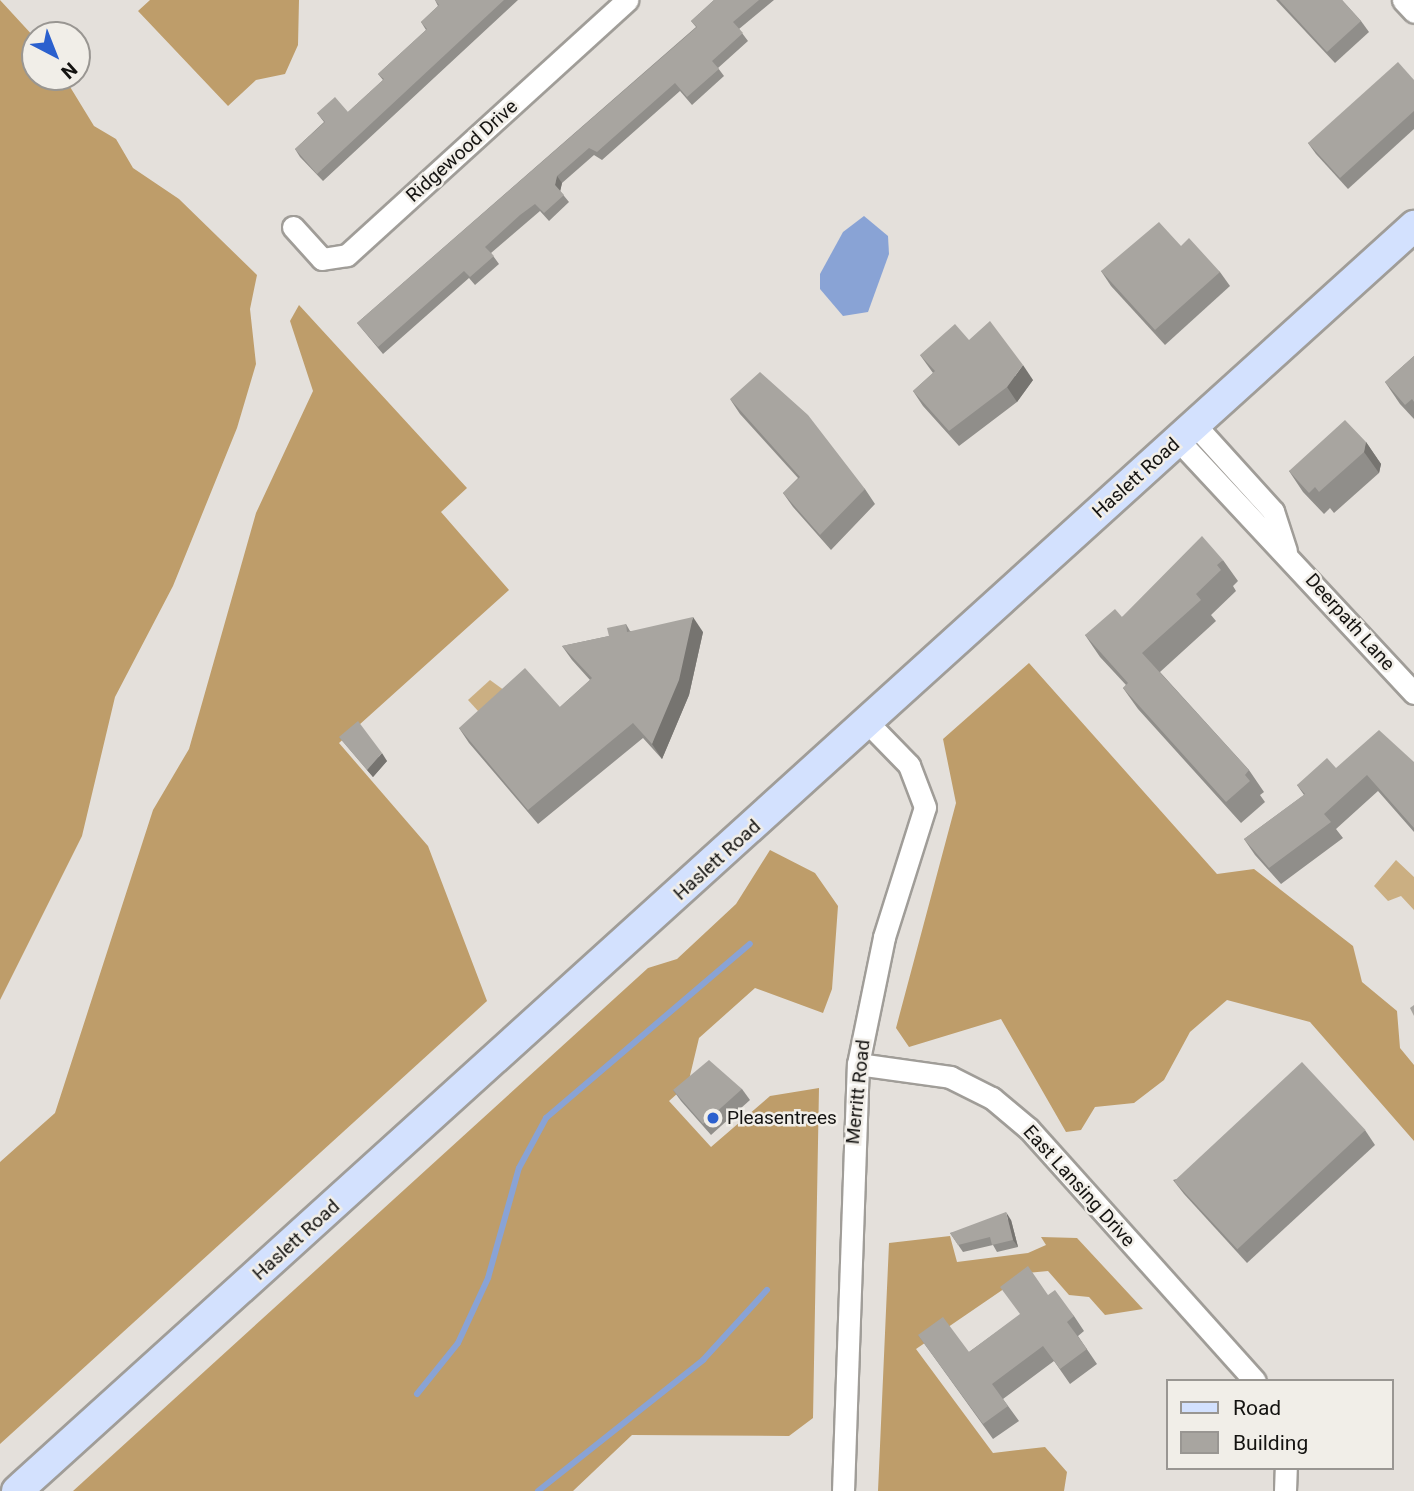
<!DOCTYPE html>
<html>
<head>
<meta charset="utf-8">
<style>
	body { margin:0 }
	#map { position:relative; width:1414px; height:1491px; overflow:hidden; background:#e4e0db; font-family:Roboto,sans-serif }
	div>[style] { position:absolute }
	.green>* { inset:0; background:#cbaf82 }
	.forest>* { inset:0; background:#be9d6a }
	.water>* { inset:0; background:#89a3d5 }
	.stream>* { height:6px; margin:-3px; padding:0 3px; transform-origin:3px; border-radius:3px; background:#89a3d5 }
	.roads { filter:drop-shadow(2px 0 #a09d98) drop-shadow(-2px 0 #a09d98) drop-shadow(0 2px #a09d98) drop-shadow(0 -2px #a09d98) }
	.street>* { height:21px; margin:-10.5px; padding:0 10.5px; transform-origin:10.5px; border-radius:10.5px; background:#fff }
	.secondary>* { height:30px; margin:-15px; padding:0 15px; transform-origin:15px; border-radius:15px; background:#d3e1fe }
	.wall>* { inset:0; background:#908e8a }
	.shaded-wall>* { inset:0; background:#767470 }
	.building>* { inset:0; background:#a8a5a0; transform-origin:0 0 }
	.dots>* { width:19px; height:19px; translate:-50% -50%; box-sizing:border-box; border:4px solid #f1eee8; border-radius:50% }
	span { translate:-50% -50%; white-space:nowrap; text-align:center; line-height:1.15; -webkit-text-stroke:5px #f1eee8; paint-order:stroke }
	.street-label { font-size:19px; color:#141311 }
	.poi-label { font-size:19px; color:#141311 }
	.left { translate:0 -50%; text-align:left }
	.legend { position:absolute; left:1166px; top:1379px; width:228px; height:91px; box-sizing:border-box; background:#f1eee8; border:2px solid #999692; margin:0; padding:9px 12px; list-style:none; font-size:21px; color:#141311 }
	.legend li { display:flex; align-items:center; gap:14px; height:35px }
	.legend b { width:35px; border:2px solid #999692 }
	.north { position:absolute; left:21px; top:21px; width:70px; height:70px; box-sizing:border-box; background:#f1eee8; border:2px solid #999692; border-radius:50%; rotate:138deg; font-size:19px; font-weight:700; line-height:28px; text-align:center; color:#141311 }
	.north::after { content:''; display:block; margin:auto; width:24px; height:32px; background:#2b60ce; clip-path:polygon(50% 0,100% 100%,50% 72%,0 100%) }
</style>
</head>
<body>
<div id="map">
	<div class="green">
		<div style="clip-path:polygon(490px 680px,516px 699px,489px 723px,468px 700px)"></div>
		<div style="clip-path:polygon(1396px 860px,1414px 877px,1414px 910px,1401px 896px,1388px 901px,1374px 886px)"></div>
	</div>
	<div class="forest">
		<div style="clip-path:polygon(0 0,35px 38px,35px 77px,64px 77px,94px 126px,116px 139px,133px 168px,179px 199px,257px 275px,250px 309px,256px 364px,237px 428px,173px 586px,115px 697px,82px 836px,0 1000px)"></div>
		<div style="clip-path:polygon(150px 0,299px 0,298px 45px,285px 74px,256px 80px,228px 106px,138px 11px)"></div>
		<div style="clip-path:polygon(299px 305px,467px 488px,441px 512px,509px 590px,339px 743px,428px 846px,487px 1001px,0 1444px,0 1162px,55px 1113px,153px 810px,189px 749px,256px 513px,313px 391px,290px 321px)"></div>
		<div style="clip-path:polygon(1029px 663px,1217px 874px,1254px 869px,1353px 946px,1362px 982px,1397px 1011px,1400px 1048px,1414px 1065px,1414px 1141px,1310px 1022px,1227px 1000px,1190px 1032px,1164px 1080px,1134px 1103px,1095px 1107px,1081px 1130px,1066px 1132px,1001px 1019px,909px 1047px,896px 1028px,956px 803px,943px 739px)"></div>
		<div style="clip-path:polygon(770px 850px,815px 873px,838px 906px,832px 989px,823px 1013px,755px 988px,699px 1038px,688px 1084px,669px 1101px,711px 1147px,770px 1096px,819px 1088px,813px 1418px,789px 1436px,632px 1435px,573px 1491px,73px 1491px,648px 968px,677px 959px,736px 904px)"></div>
		<div style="clip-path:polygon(950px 1236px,957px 1262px,1028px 1253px,1046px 1245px,1041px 1237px,1077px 1238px,1143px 1309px,1105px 1315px,1089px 1297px,1069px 1295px,1048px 1271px,1027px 1273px,916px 1349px,993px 1453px,1045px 1447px,1067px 1472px,1064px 1491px,878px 1491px,889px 1243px)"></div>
	</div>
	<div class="water">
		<div style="clip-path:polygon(864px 216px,888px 236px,889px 254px,868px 312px,843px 316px,820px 289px,820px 274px,843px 232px)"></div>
	</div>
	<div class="stream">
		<div style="left:417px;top:1394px;width:65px;rotate:-51.2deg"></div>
		<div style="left:458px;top:1343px;width:72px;rotate:-65.2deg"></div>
		<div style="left:488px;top:1278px;width:114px;rotate:-74.3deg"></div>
		<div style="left:519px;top:1168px;width:57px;rotate:-61.6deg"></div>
		<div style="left:546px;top:1118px;width:268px;rotate:-40.5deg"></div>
		<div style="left:538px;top:1491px;width:211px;rotate:-38.4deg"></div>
		<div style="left:703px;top:1360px;width:95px;rotate:-47.6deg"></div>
	</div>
	<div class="roads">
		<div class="street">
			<div style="left:1403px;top:0;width:16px;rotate:47deg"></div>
			<div style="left:293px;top:227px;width:43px;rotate:47.8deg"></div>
			<div style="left:322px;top:259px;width:25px;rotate:-9deg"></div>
			<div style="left:347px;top:255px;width:379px;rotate:-42.3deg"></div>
			<div style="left:1195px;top:425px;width:116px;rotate:47.8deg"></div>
			<div style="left:1273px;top:511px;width:42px;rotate:72deg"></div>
			<div style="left:1178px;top:440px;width:346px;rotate:47deg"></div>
			<div style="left:858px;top:1064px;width:93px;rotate:8deg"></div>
			<div style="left:950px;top:1077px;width:47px;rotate:26.6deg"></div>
			<div style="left:992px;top:1098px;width:48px;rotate:40deg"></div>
			<div style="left:1029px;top:1129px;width:338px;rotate:48.1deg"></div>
			<div style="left:843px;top:1491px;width:427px;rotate:-88deg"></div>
			<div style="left:858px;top:1064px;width:130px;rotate:-78.4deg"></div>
			<div style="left:884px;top:937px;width:136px;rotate:-72.5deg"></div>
			<div style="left:925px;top:807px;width:45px;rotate:-110.9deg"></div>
			<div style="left:909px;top:765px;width:59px;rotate:-134.3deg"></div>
			<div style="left:1285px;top:1491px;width:23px;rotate:-88deg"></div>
		</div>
		<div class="secondary">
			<div style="left:17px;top:1491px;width:1885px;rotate:-42.16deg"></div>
		</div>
	</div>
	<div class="wall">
		<div style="clip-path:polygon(435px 0,518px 0,323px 181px,300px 157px,295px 149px,324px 122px,317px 113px,348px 112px,383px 80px,378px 74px,426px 30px,421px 22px,438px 6px)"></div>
		<div style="clip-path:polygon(714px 0,774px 0,739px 29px,748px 41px,718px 68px,724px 76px,692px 105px,680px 91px,602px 160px,594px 155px,562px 183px,560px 191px,569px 202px,549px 221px,540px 211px,491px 253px,499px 264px,475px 285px,469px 278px,383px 354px,357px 323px,696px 27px,691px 21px)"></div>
		<div style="clip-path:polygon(1276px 0,1342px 0,1361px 21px,1369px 32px,1335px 63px)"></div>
		<div style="clip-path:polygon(1414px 80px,1414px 129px,1348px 189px,1316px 154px,1308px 143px)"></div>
		<div style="clip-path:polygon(1181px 246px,1220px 272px,1230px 286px,1165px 345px,1111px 286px,1101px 271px)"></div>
		<div style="clip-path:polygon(920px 355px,1033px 380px,1017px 402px,959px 446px,923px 406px,913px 391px,933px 373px)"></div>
		<div style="clip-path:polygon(1414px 356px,1414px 419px,1400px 404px,1385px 382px)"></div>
		<div style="clip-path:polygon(730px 399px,865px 489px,875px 504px,831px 550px,793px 507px,783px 493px,798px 478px,740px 414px)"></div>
		<div style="clip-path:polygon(1366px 442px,1381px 464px,1379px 473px,1334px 513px,1330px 508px,1324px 514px,1303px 492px,1289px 471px)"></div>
		<div style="clip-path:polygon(1223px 560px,1238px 581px,1233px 586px,1236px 591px,1211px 615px,1216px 621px,1160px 672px,1249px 770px,1264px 792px,1260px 795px,1265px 802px,1241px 823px,1138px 709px,1123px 688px,1126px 685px,1100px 657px,1085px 635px,1122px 617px)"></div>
		<div style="clip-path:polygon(626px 624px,630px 631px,703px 632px,689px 695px,662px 759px,643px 738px,538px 824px,469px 743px,459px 728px,560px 707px,590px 680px,572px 660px,562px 646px,609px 636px)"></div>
		<div style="clip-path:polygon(339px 737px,387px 761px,373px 777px)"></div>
		<div style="clip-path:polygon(1414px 762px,1414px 832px,1378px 791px,1336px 829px,1343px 838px,1281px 884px,1255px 855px,1244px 839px,1304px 795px,1297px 785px,1336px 768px)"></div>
		<div style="clip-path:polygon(742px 1089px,750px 1100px,711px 1135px,681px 1101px,673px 1090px)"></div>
		<div style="clip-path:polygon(1365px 1130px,1375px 1145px,1247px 1263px,1184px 1194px,1173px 1180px)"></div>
		<div style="clip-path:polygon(1011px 1220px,1018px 1247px,997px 1252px,993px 1245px,963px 1252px,950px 1233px)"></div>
		<div style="clip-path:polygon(1048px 1295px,1074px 1316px,1084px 1331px,1078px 1336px,1097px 1364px,1070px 1384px,1054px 1361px,1003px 1399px,1019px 1421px,993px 1439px,918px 1335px,969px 1352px)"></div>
	</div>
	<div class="shaded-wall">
		<div style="clip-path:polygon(557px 176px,562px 183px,560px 192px,555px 185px)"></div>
		<div style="clip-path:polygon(1023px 365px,1033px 380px,1017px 402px,1007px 387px)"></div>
		<div style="clip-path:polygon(1366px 442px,1381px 464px,1379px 473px,1364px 452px)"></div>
		<div style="clip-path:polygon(693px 617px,703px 632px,689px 695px,662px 759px,652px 744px)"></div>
		<div style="clip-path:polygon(382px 753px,387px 761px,373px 777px,367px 770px)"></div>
		<div style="clip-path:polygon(1006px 1212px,1011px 1220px,1018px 1247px,1013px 1240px)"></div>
	</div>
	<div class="building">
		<div style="clip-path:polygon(435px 0,504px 0,317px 174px,295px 149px,325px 122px,317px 113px,335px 97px,348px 112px,384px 79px,378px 74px,427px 29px,421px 22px,439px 5px)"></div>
		<div style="clip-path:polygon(714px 0,759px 0,733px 22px,743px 33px,712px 61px,719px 69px,687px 97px,675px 83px,597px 152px,589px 148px,557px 176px,555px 185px,564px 195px,544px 213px,535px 204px,520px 215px,485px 247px,494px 256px,470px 277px,464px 271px,378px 347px,357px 323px,697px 27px,691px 21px)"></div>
		<div style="clip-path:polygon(1279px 0,1342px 0,1361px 21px,1327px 52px)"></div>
		<div style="clip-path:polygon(1398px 62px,1414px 80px,1414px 111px,1340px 178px,1308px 143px)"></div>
		<div style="clip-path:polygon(1159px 222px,1181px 246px,1189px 238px,1220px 272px,1155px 330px,1101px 271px)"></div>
		<div style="clip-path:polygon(990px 321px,1023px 365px,1007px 387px,949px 431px,913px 391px,935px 371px,920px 355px,955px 324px,969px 340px)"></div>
		<div style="clip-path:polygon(1414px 356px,1414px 402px,1412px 399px,1405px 405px,1385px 382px)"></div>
		<div style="clip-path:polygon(760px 372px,808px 415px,865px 489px,820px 535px,783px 493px,800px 477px,730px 399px)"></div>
		<div style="clip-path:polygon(1345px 420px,1366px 442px,1364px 452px,1319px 492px,1315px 487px,1309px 493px,1289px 471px)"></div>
		<div style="clip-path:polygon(1202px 536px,1223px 560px,1217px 565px,1221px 570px,1196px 594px,1201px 600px,1142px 653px,1249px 770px,1245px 775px,1250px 781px,1226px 802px,1123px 688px,1128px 683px,1085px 635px,1115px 609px,1122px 617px)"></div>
		<div style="clip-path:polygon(693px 617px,679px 680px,652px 744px,633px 723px,528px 810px,459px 728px,525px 668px,560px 707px,592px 678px,562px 646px,609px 636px,607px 628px,626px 624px,627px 632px)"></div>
		<div style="clip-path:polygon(358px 721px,382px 753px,367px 770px,339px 737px)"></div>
		<div style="clip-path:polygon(1379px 730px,1414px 762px,1414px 828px,1367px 775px,1324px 814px,1331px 822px,1269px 868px,1244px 839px,1305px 794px,1297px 785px,1327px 758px,1336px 768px)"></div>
		<div style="clip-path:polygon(1414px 1005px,1414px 1016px,1410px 1008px)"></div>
		<div style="clip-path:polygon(709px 1060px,742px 1089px,703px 1124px,673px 1090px)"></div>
		<div style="left:1302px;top:1062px;width:93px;height:175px;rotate:47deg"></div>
		<div style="clip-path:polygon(1006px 1212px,1013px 1240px,992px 1245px,990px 1237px,958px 1245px,950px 1233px)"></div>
		<div style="clip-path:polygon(1028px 1266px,1048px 1295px,1055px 1290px,1074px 1316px,1067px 1322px,1087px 1349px,1060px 1369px,1043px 1346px,992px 1384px,1008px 1406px,983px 1424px,918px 1335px,943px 1317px,969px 1352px,1020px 1314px,1000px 1287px)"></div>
	</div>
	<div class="dots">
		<div style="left:713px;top:1118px;background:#2b60ce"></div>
	</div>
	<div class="street-label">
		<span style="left:462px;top:151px;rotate:-42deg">Ridgewood Drive</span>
		<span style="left:1136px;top:478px;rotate:-42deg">Haslett Road</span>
		<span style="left:1350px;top:622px;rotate:48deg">Deerpath Lane</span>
		<span style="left:717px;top:860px;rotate:-42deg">Haslett Road</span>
		<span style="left:858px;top:1092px;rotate:-84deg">Merritt Road</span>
		<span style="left:1079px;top:1186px;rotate:48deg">East Lansing Drive</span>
		<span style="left:296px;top:1240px;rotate:-42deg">Haslett Road</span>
	</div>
	<div class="poi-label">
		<span class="left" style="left:727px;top:1118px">Pleasentrees</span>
	</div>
	<ul class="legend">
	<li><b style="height:9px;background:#d3e1fe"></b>Road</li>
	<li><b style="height:19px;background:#a8a5a0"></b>Building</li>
	</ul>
	<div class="north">N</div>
</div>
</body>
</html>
